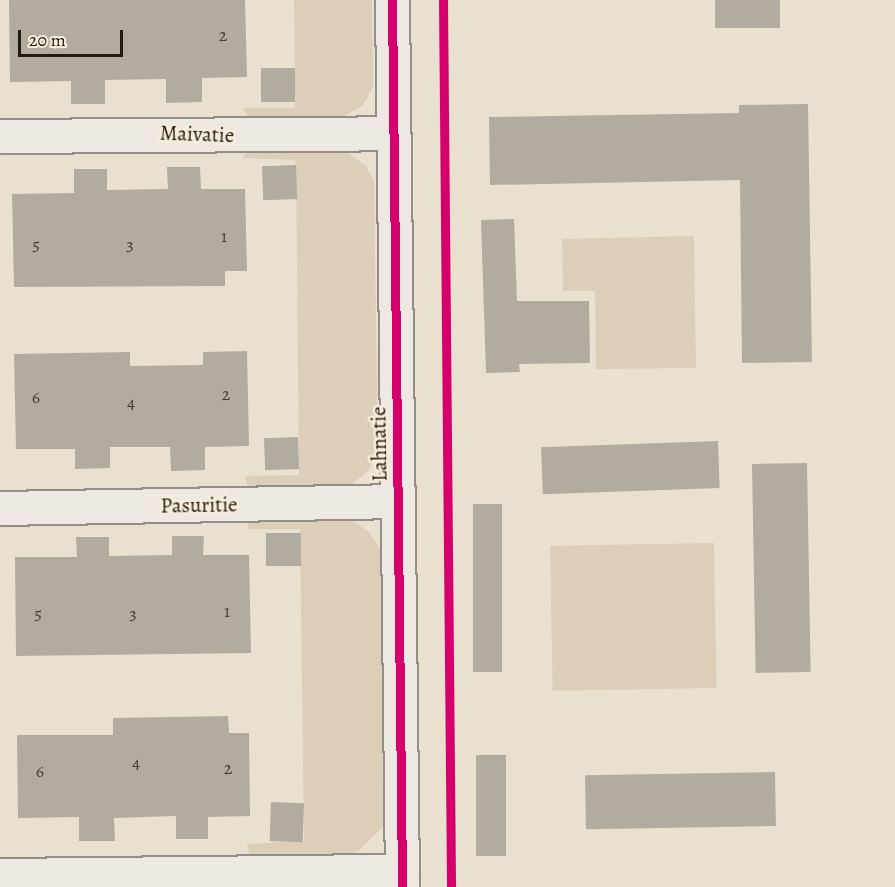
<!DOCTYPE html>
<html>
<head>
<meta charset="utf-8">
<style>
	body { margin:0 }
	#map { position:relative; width:895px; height:887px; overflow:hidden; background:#eae0d0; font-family:Alegreya,serif }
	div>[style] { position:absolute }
	.green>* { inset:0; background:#dcceb9; transform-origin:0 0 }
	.building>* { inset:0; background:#b2aba0; transform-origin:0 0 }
	.roads { filter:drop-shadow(2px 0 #948e84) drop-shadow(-2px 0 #948e84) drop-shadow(0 2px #948e84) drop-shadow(0 -2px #948e84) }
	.street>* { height:33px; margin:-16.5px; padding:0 16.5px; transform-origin:16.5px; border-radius:16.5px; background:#ede8e1 }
	.cycleway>* { height:9px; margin:-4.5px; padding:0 4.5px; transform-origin:4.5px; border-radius:4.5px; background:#d6006c }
	span { translate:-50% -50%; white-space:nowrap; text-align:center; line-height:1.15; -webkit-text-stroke:5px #f8ecda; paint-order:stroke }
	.number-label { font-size:18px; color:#453e33 }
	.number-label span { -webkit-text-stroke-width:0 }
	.street-label { font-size:21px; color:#211a0f }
	.scale { position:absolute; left:18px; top:30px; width:105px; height:27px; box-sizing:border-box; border:3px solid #211a0f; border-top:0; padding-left:8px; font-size:18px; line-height:21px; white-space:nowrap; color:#211a0f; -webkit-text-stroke:4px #f8ecda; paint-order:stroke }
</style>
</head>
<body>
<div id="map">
	<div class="green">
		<div style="clip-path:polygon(294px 0,372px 0,373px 87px,363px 105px,341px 118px,251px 121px,243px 108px,295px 108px)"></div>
		<div style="clip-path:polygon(344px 150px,366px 166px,374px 181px,378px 454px,367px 472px,351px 485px,248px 487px,245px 476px,299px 475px,296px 166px,295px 160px,242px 158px,248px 151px)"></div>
		<div style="clip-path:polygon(694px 236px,696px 368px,596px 369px,595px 291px,563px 291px,562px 239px)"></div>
		<div style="clip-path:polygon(346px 517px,368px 531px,381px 550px,383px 827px,358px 851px,344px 856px,249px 854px,247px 844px,304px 841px,300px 529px,248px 529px,248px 525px,252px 519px)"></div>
		<div style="left:714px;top:543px;width:145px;height:164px;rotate:89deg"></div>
	</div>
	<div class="building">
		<div style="clip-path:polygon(9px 0,245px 0,247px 77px,202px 78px,202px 102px,166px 103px,166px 79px,105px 80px,105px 104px,71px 104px,71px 81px,10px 82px)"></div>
		<div style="left:715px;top:0;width:65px;height:28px"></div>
		<div style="left:295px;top:68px;width:34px;height:34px;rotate:90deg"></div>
		<div style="clip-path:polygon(808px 104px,812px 362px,742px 363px,740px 180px,490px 185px,489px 117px,739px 113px,739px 105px)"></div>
		<div style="left:296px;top:165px;width:34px;height:34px;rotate:88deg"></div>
		<div style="clip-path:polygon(167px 167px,200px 167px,201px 189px,245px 189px,247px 271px,225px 271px,225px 286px,14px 287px,12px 194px,74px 193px,74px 169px,107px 169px,107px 190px,168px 189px)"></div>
		<div style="clip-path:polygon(514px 219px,517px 301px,589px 301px,590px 363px,519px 364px,520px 372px,486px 373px,481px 220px)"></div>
		<div style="clip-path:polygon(247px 351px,249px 446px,205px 447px,205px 470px,171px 471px,170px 447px,110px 447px,110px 468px,75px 469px,75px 449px,16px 449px,14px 354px,130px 352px,130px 366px,203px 365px,203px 352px)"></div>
		<div style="left:298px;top:437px;width:32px;height:34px;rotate:88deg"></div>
		<div style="left:718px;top:441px;width:47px;height:177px;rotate:88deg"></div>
		<div style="left:807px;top:463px;width:209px;height:55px;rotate:89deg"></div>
		<div style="left:473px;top:504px;width:29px;height:168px"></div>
		<div style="left:301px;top:533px;width:33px;height:35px;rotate:90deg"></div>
		<div style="clip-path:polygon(172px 536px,204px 536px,203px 555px,249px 555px,251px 653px,16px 656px,15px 557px,77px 557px,76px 537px,109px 537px,109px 556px,172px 555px)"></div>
		<div style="clip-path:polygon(228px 716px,229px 733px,249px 733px,250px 816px,208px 817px,208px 839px,176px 839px,176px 816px,114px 818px,115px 841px,79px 841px,79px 817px,18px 818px,17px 735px,113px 735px,113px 718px)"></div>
		<div style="left:476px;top:755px;width:30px;height:101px"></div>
		<div style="left:775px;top:772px;width:54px;height:190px;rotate:89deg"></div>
		<div style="left:271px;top:802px;width:33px;height:39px;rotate:2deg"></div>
	</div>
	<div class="roads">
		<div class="street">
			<div style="left:392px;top:0;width:887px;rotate:89.35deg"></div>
			<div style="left:0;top:136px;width:393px;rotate:-0.4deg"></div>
			<div style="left:0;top:508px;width:397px;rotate:-1deg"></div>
			<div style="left:0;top:875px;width:402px;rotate:-0.6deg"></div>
		</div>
	</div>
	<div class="cycleway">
		<div style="left:392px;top:0;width:887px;rotate:89.35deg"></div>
		<div style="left:443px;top:0;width:887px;rotate:89.48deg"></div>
	</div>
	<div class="number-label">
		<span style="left:223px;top:35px">2</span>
		<span style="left:224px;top:236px">1</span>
		<span style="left:36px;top:244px">5</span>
		<span style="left:130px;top:244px">3</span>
		<span style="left:226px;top:394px">2</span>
		<span style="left:36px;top:397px">6</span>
		<span style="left:131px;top:402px">4</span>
		<span style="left:227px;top:611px">1</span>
		<span style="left:38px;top:613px">5</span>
		<span style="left:133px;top:613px">3</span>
		<span style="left:136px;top:762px">4</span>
		<span style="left:228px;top:768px">2</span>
		<span style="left:40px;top:771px">6</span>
	</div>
	<div class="street-label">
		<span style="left:197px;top:134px;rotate:2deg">Maivatie</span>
		<span style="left:379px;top:444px;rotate:-91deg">Lahnatie</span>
		<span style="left:199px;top:505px;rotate:-1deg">Pasuritie</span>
	</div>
	<div class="scale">20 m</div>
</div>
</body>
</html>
